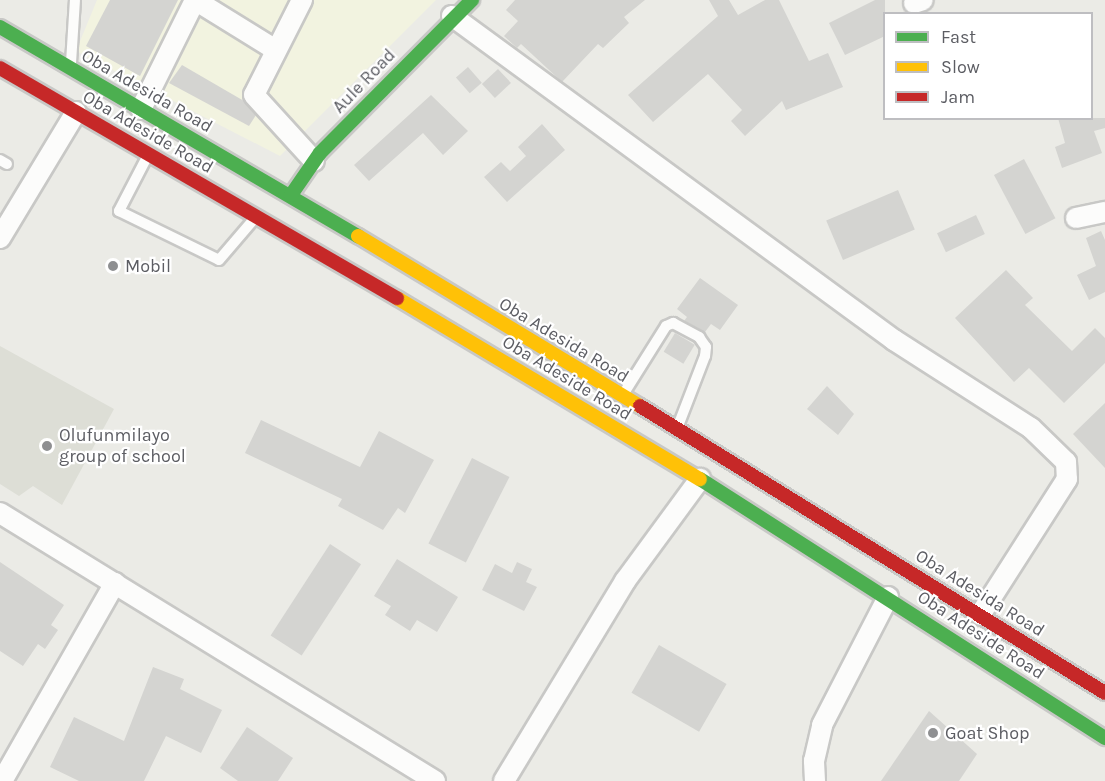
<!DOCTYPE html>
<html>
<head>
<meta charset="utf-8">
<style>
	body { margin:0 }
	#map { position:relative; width:1105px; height:781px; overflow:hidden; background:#ebebe6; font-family:Karla,sans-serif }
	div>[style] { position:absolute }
	.commercial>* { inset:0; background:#f2f3e0 }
	.education>* { inset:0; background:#ddded6 }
	.building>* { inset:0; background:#d4d4d1; transform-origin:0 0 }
	.roads { filter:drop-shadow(2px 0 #c8c8c6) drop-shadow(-2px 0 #c8c8c6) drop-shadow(0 2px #c8c8c6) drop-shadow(0 -2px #c8c8c6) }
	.lane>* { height:10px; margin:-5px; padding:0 5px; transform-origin:5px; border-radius:5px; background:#fcfcfb }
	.street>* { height:20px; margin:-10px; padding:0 10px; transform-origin:10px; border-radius:10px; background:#fcfcfb }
	.fast>* { height:14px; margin:-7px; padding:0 7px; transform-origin:7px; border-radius:7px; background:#4caf50 }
	.slow>* { height:14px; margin:-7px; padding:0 7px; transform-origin:7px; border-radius:7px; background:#ffc107 }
	.jam>* { height:14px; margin:-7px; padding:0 7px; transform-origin:7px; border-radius:7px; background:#c62828 }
	.dots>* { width:16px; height:16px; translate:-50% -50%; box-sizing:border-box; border:3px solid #fff; border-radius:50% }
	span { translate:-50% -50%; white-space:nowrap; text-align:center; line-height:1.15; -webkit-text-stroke:4.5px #fff; paint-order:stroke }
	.street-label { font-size:18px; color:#5c5d63 }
	.poi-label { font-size:18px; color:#5c5d63 }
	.left { translate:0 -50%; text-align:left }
	.legend { position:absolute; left:883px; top:12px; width:210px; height:108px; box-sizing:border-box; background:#fff; border:2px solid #bebec1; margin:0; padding:8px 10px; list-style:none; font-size:18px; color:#5c5d63 }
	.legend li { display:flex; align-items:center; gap:12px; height:30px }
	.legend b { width:30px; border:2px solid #bebec1 }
</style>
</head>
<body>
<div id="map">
	<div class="commercial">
		<div style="clip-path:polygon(97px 0,436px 0,280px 156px,76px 51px)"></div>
	</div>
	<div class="education">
		<div style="clip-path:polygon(0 346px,114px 409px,62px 505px,33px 486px,19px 496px,0 484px)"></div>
	</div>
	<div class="building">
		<div style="clip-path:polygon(110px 0,178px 0,140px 76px,86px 46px)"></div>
		<div style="clip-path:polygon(515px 0,645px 0,624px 17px,629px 23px,603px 48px,598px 44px,562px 82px,521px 44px,517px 48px,504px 36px,518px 21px,506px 10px)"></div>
		<div style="clip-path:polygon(709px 0,729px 0,738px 15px,765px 0,779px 0,809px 61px,828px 53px,843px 87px,786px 110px,782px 101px,745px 136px,731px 121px,742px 110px,708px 74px,653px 122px,628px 95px,718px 16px)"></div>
		<div style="clip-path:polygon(875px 0,885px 0,885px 36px,845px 55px,829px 23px)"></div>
		<div style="clip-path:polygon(182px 65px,244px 101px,256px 115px,249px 126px,169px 83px)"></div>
		<div style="left:468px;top:67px;width:21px;height:16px;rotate:49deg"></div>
		<div style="left:498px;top:69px;width:19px;height:22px;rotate:47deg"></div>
		<div style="clip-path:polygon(431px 95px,468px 131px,443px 155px,423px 133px,369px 181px,354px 165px)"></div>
		<div style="clip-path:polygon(1058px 118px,1105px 118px,1105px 128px,1094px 131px,1102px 153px,1062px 168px,1055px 147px,1065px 143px)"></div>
		<div style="clip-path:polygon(542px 124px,565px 150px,507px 202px,484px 177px,501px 162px,510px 171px,526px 156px,518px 147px)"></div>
		<div style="left:1024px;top:159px;width:67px;height:34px;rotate:62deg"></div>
		<div style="left:898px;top:190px;width:43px;height:78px;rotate:67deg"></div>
		<div style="left:976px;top:215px;width:21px;height:43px;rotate:65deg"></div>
		<div style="clip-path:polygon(1101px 231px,1105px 240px,1105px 292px,1089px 300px,1077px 275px,1096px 266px,1086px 238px)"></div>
		<div style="clip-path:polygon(1006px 270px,1033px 298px,1025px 305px,1072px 351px,1095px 328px,1105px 338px,1105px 363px,1064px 403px,1029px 368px,1014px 382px,955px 318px)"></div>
		<div style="clip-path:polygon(700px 278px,738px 305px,720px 330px,711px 324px,705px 332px,684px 321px,687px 317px,677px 309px)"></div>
		<div style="left:675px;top:333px;width:23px;height:22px;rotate:31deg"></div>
		<div style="clip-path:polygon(827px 386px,854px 414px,838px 435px,807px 409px)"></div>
		<div style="clip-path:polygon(1105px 403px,1105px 468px,1073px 434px)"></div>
		<div style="clip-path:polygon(261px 420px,360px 467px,379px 431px,434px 460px,405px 513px,398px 508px,383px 530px,338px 506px,342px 499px,245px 453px)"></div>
		<div style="left:472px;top:458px;width:42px;height:96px;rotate:27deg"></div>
		<div style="left:330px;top:544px;width:37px;height:109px;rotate:33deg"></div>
		<div style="clip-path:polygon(397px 559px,458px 597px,437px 632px,417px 620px,410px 631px,385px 615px,391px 606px,374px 596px)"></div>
		<div style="clip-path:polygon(0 562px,64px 605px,51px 625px,58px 630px,45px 649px,38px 644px,23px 666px,0 651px)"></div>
		<div style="clip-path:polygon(517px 562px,532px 569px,526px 582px,537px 587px,524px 611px,482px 590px,495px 564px,512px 573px)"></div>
		<div style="left:659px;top:645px;width:78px;height:55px;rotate:30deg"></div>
		<div style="clip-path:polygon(153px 667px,184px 679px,180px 689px,222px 710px,201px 753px,166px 736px,144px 781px,79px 781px,50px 767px,74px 717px,124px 741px)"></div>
		<div style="clip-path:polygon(929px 711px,977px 754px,959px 781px,881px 781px)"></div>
		<div style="clip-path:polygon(247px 727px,293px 758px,278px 781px,238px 781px,220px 768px)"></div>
	</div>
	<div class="roads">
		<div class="lane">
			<div style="left:71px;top:63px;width:63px;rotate:-86.4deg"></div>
			<div style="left:147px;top:157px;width:61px;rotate:117.4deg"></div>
			<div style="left:119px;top:211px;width:111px;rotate:26.1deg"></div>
			<div style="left:219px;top:260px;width:54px;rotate:-49.5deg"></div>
			<div style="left:0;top:160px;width:8px;rotate:30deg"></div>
			<div style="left:624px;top:393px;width:79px;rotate:-57.9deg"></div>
			<div style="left:666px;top:326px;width:8px;rotate:-23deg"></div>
			<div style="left:673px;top:323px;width:30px;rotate:28deg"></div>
			<div style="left:699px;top:337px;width:12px;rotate:55deg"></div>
			<div style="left:706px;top:347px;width:9px;rotate:96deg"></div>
			<div style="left:705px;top:356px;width:75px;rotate:111.1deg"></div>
		</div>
		<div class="street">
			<div style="left:195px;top:0;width:95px;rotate:31.7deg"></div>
			<div style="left:302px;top:0;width:106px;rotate:116.8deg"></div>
			<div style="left:254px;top:95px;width:89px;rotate:47.7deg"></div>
			<div style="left:914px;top:3px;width:9px;rotate:-18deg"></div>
			<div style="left:452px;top:16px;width:548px;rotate:36.24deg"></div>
			<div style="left:894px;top:340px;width:163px;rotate:32.7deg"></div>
			<div style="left:1031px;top:428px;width:49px;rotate:44.2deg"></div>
			<div style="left:1066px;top:462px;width:17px;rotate:87deg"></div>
			<div style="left:1067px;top:479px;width:161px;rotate:122.6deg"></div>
			<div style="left:141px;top:109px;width:122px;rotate:-63.6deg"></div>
			<div style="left:1076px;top:218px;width:30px;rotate:-12deg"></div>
			<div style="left:0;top:238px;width:147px;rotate:-58.9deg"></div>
			<div style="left:0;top:513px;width:511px;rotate:31.64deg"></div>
			<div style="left:2px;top:781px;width:228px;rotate:-60.3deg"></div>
			<div style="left:504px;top:781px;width:234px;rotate:-58.8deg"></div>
			<div style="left:625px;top:581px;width:127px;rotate:-53.7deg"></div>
			<div style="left:815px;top:781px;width:20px;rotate:-93deg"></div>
			<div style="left:814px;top:761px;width:37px;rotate:-77deg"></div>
			<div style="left:822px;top:725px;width:144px;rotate:-62.7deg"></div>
		</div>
		<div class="fast">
			<div style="left:0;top:27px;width:415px;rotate:30.3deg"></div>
			<div style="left:291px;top:195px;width:51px;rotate:-55.4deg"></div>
			<div style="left:320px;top:153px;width:216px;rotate:-45.2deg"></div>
			<div style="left:700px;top:479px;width:481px;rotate:32.6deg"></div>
		</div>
		<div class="slow">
			<div style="left:358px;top:236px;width:329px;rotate:31.1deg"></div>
			<div style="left:397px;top:298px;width:353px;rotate:30.9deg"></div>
		</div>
		<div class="jam">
			<div style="left:0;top:68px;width:459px;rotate:30.1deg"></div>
			<div style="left:640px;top:406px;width:546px;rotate:31.68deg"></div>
		</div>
	</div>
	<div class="dots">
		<div style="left:113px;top:266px;background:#8e8f91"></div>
		<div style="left:47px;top:446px;background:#8e8f91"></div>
		<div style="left:933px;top:733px;background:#8e8f91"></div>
	</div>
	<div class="street-label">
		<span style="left:364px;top:81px;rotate:-46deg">Aule Road</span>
		<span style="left:147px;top:91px;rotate:30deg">Oba Adesida Road</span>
		<span style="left:148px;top:132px;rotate:30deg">Oba Adeside Road</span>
		<span style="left:564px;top:340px;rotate:31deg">Oba Adesida Road</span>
		<span style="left:567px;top:378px;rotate:31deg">Oba Adeside Road</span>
		<span style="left:980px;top:593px;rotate:32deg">Oba Adesida Road</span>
		<span style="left:981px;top:635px;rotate:33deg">Oba Adeside Road</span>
	</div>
	<div class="poi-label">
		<span class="left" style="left:125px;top:266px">Mobil</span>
		<span class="left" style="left:59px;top:446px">Olufunmilayo<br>group of school</span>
		<span class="left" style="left:945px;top:733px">Goat Shop</span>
	</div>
	<ul class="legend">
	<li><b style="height:8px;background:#4caf50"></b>Fast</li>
	<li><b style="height:8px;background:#ffc107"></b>Slow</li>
	<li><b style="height:8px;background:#c62828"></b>Jam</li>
	</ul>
</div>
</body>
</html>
